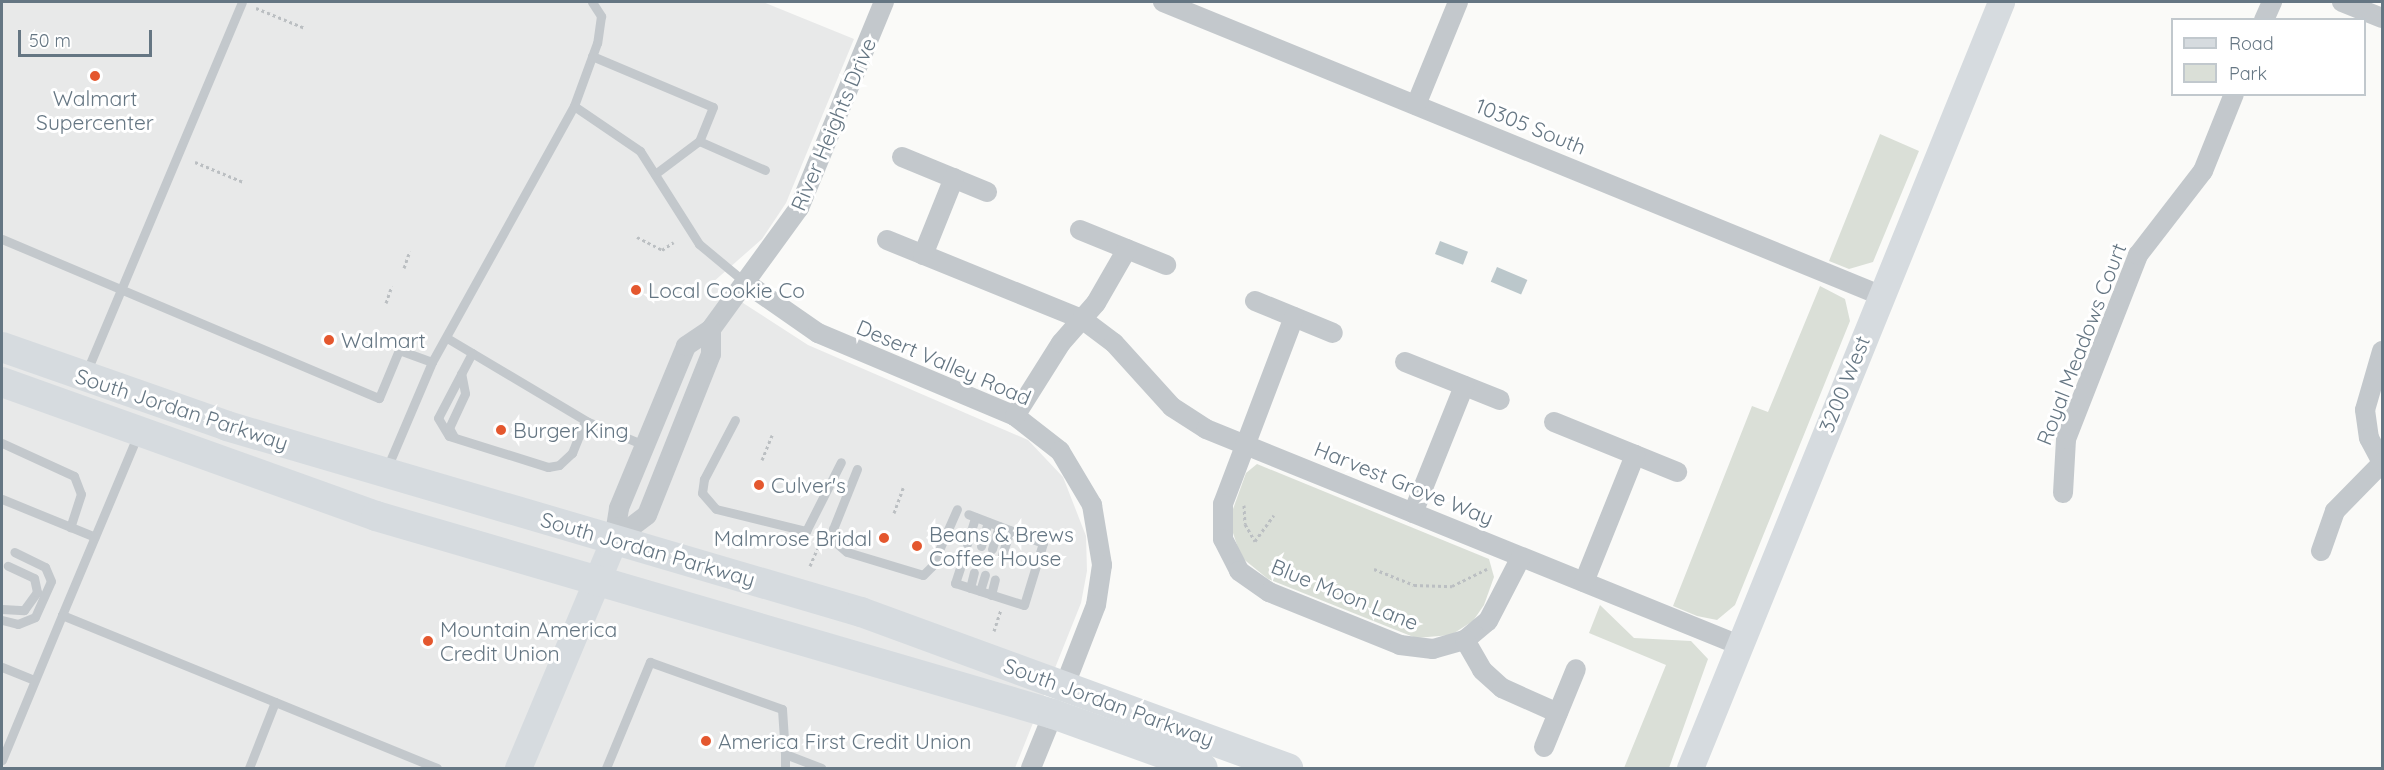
<!DOCTYPE html>
<html>
<head>
<meta charset="utf-8">
<style>
	body { margin:0 }
	#map { position:relative; width:2384px; height:770px; overflow:hidden; background:#fafaf8; font-family:Quicksand,sans-serif }
	div>[style] { position:absolute }
	.built>* { inset:0; background:#e8e9e9 }
	.green>* { inset:0; background:#dadfd7 }
	.water>* { inset:0; background:#bbc7cb; transform-origin:0 0 }
	.path>* { height:3px; margin-top:-1.5px; transform-origin:0; background:repeating-linear-gradient(90deg,#bbbfc2 0 3px,transparent 0 6px) }
	.lane>* { height:9px; margin:-4.5px; padding:0 4.5px; transform-origin:4.5px; border-radius:4.5px; background:#c3c8cc }
	.street>* { height:20px; margin:-10px; padding:0 10px; transform-origin:10px; border-radius:10px; background:#c3c8cc }
	.secondary>* { height:27px; margin:-13.5px; padding:0 13.5px; transform-origin:13.5px; border-radius:13.5px; background:#d6dbdf }
	.primary>* { height:30px; margin:-15px; padding:0 15px; transform-origin:15px; border-radius:15px; background:#d6dbdf }
	.dots>* { width:16px; height:16px; translate:-50% -50%; box-sizing:border-box; border:3px solid #fff; border-radius:50% }
	span { translate:-50% -50%; white-space:nowrap; text-align:center; line-height:1.15; -webkit-text-stroke:6px #fff; paint-order:stroke }
	.poi-label { font-size:21px; color:#657683 }
	.left { translate:0 -50%; text-align:left }
	.right { translate:-100% -50%; text-align:right }
	.street-label { font-size:21px; color:#657683 }
	.frame { position:absolute; inset:0; border:3px solid #657683; pointer-events:none }
	.legend { position:absolute; left:2171px; top:18px; width:195px; height:78px; box-sizing:border-box; background:#fff; border:2px solid #c1c8cd; margin:0; padding:8px 10px; list-style:none; font-size:18px; color:#657683 }
	.legend li { display:flex; align-items:center; gap:12px; height:30px }
	.legend b { width:30px; border:2px solid #c1c8cd }
	.scale { position:absolute; left:18px; top:30px; width:134px; height:27px; box-sizing:border-box; border:3px solid #657683; border-top:0; padding-left:8px; font-size:18px; line-height:21px; white-space:nowrap; color:#657683; -webkit-text-stroke:4px #fff; paint-order:stroke }
</style>
</head>
<body>
<div id="map">
	<div class="built">
		<div style="clip-path:polygon(2px 2px,763px 2px,854px 39px,786px 203px,762px 239px,712px 283px,808px 345px,1028px 440px,1063px 477px,1086px 536px,1087px 571px,1081px 603px,1015px 768px,2px 768px)"></div>
	</div>
	<div class="green">
		<div style="clip-path:polygon(1880px 134px,1919px 151px,1873px 262px,1849px 269px,1829px 261px)"></div>
		<div style="clip-path:polygon(1820px 286px,1845px 299px,1850px 321px,1735px 605px,1717px 620px,1697px 616px,1673px 606px,1752px 406px,1768px 412px)"></div>
		<div style="clip-path:polygon(1257px 464px,1489px 559px,1494px 577px,1484px 605px,1473px 621px,1451px 635px,1416px 638px,1268px 579px,1241px 557px,1233px 533px,1233px 509px,1246px 473px)"></div>
		<div style="clip-path:polygon(1600px 605px,1634px 638px,1691px 641px,1708px 659px,1669px 768px,1624px 768px,1666px 665px,1589px 633px)"></div>
	</div>
	<div class="water">
		<div style="left:1440px;top:241px;width:30px;height:14px;rotate:21deg"></div>
		<div style="left:1497px;top:267px;width:33px;height:16px;rotate:23deg"></div>
	</div>
	<div class="path">
		<div style="left:256px;top:8px;width:53px;rotate:22.2deg"></div>
		<div style="left:195px;top:162px;width:52px;rotate:22.6deg"></div>
		<div style="left:637px;top:237px;width:28px;rotate:27deg"></div>
		<div style="left:662px;top:250px;width:14px;rotate:-34deg"></div>
		<div style="left:404px;top:268px;width:18px;rotate:-71deg"></div>
		<div style="left:386px;top:303px;width:18px;rotate:-71deg"></div>
		<div style="left:762px;top:460px;width:27px;rotate:-68deg"></div>
		<div style="left:1244px;top:505px;width:19px;rotate:87deg"></div>
		<div style="left:1245px;top:524px;width:20px;rotate:60deg"></div>
		<div style="left:1255px;top:541px;width:32px;rotate:-54deg"></div>
		<div style="left:894px;top:513px;width:27px;rotate:-70deg"></div>
		<div style="left:810px;top:566px;width:26px;rotate:-67deg"></div>
		<div style="left:1374px;top:569px;width:43px;rotate:21.8deg"></div>
		<div style="left:1414px;top:585px;width:38px;rotate:2deg"></div>
		<div style="left:1452px;top:586px;width:39px;rotate:-26deg"></div>
		<div style="left:994px;top:631px;width:22px;rotate:-72deg"></div>
	</div>
	<div class="lane">
		<div style="left:592px;top:2px;width:17px;rotate:57deg"></div>
		<div style="left:601px;top:16px;width:27px;rotate:98deg"></div>
		<div style="left:597px;top:43px;width:67px;rotate:110.1deg"></div>
		<div style="left:574px;top:106px;width:80px;rotate:34.3deg"></div>
		<div style="left:640px;top:151px;width:110px;rotate:57.6deg"></div>
		<div style="left:699px;top:244px;width:61px;rotate:39.7deg"></div>
		<div style="left:592px;top:56px;width:131px;rotate:22.9deg"></div>
		<div style="left:713px;top:107px;width:37px;rotate:112deg"></div>
		<div style="left:699px;top:141px;width:55px;rotate:143.1deg"></div>
		<div style="left:699px;top:141px;width:72px;rotate:23.7deg"></div>
		<div style="left:2px;top:239px;width:409px;rotate:22.9deg"></div>
		<div style="left:379px;top:398px;width:52px;rotate:-67.4deg"></div>
		<div style="left:399px;top:350px;width:35px;rotate:20deg"></div>
		<div style="left:447px;top:338px;width:164px;rotate:30.8deg"></div>
		<div style="left:588px;top:422px;width:61px;rotate:22.3deg"></div>
		<div style="left:472px;top:353px;width:73px;rotate:117.6deg"></div>
		<div style="left:438px;top:418px;width:21px;rotate:59deg"></div>
		<div style="left:449px;top:436px;width:104px;rotate:17.4deg"></div>
		<div style="left:548px;top:467px;width:11px;rotate:-10deg"></div>
		<div style="left:559px;top:465px;width:18px;rotate:-43deg"></div>
		<div style="left:572px;top:453px;width:35px;rotate:-68deg"></div>
		<div style="left:86px;top:373px;width:402px;rotate:-67.2deg"></div>
		<div style="left:735px;top:420px;width:67px;rotate:117.7deg"></div>
		<div style="left:704px;top:479px;width:14px;rotate:98deg"></div>
		<div style="left:702px;top:493px;width:21px;rotate:49deg"></div>
		<div style="left:716px;top:509px;width:93px;rotate:13.7deg"></div>
		<div style="left:806px;top:531px;width:77px;rotate:-63.1deg"></div>
		<div style="left:454px;top:437px;width:10px;rotate:-119deg"></div>
		<div style="left:449px;top:428px;width:38px;rotate:-65deg"></div>
		<div style="left:465px;top:393px;width:20px;rotate:-101deg"></div>
		<div style="left:2px;top:443px;width:79px;rotate:24.6deg"></div>
		<div style="left:74px;top:476px;width:19px;rotate:69deg"></div>
		<div style="left:81px;top:494px;width:35px;rotate:108deg"></div>
		<div style="left:387px;top:468px;width:115px;rotate:-67deg"></div>
		<div style="left:432px;top:362px;width:293px;rotate:-61deg"></div>
		<div style="left:857px;top:469px;width:65px;rotate:111.8deg"></div>
		<div style="left:833px;top:529px;width:11px;rotate:90deg"></div>
		<div style="left:833px;top:540px;width:18px;rotate:41deg"></div>
		<div style="left:847px;top:552px;width:79px;rotate:16.8deg"></div>
		<div style="left:923px;top:575px;width:13px;rotate:-45deg"></div>
		<div style="left:932px;top:566px;width:62px;rotate:-66.3deg"></div>
		<div style="left:2px;top:499px;width:100px;rotate:22.2deg"></div>
		<div style="left:967px;top:544px;width:28px;rotate:-73deg"></div>
		<div style="left:981px;top:546px;width:25px;rotate:-74deg"></div>
		<div style="left:992px;top:549px;width:24px;rotate:-73deg"></div>
		<div style="left:1002px;top:555px;width:26px;rotate:-72deg"></div>
		<div style="left:960px;top:568px;width:16px;rotate:108deg"></div>
		<div style="left:955px;top:583px;width:72px;rotate:17.7deg"></div>
		<div style="left:1024px;top:605px;width:65px;rotate:-73deg"></div>
		<div style="left:1043px;top:543px;width:80px;rotate:-158.9deg"></div>
		<div style="left:970px;top:588px;width:16px;rotate:-76deg"></div>
		<div style="left:980px;top:591px;width:17px;rotate:-73deg"></div>
		<div style="left:991px;top:595px;width:16px;rotate:-76deg"></div>
		<div style="left:2px;top:609px;width:22px;rotate:3deg"></div>
		<div style="left:24px;top:610px;width:22px;rotate:-54deg"></div>
		<div style="left:37px;top:592px;width:14px;rotate:-102deg"></div>
		<div style="left:34px;top:578px;width:29px;rotate:-155deg"></div>
		<div style="left:62px;top:615px;width:196px;rotate:-67.2deg"></div>
		<div style="left:2px;top:620px;width:16px;rotate:14deg"></div>
		<div style="left:18px;top:624px;width:18px;rotate:-22deg"></div>
		<div style="left:35px;top:617px;width:39px;rotate:-66deg"></div>
		<div style="left:51px;top:581px;width:15px;rotate:-113deg"></div>
		<div style="left:45px;top:567px;width:34px;rotate:-154deg"></div>
		<div style="left:2px;top:667px;width:35px;rotate:22deg"></div>
		<div style="left:785px;top:754px;width:14px;rotate:90deg"></div>
		<div style="left:2px;top:760px;width:157px;rotate:-67.5deg"></div>
		<div style="left:62px;top:615px;width:405px;rotate:22.2deg"></div>
		<div style="left:249px;top:768px;width:71px;rotate:-68.5deg"></div>
		<div style="left:606px;top:768px;width:115px;rotate:-67.5deg"></div>
		<div style="left:650px;top:662px;width:140px;rotate:19.6deg"></div>
		<div style="left:782px;top:709px;width:45px;rotate:86.2deg"></div>
		<div style="left:785px;top:754px;width:39px;rotate:21deg"></div>
	</div>
	<div class="street">
		<div style="left:1163px;top:2px;width:775px;rotate:22.23deg"></div>
		<div style="left:2342px;top:2px;width:43px;rotate:21.8deg"></div>
		<div style="left:2264px;top:20px;width:20px;rotate:-66deg"></div>
		<div style="left:1416px;top:105px;width:111px;rotate:-67.8deg"></div>
		<div style="left:902px;top:157px;width:92px;rotate:22.4deg"></div>
		<div style="left:1080px;top:230px;width:93px;rotate:22.1deg"></div>
		<div style="left:887px;top:240px;width:210px;rotate:22.1deg"></div>
		<div style="left:1082px;top:319px;width:40px;rotate:37deg"></div>
		<div style="left:1114px;top:343px;width:86px;rotate:47.8deg"></div>
		<div style="left:1172px;top:407px;width:40px;rotate:32.9deg"></div>
		<div style="left:1206px;top:429px;width:575px;rotate:22.06deg"></div>
		<div style="left:923px;top:255px;width:83px;rotate:-68.1deg"></div>
		<div style="left:746px;top:283px;width:88px;rotate:34.8deg"></div>
		<div style="left:818px;top:333px;width:214px;rotate:22.8deg"></div>
		<div style="left:1015px;top:416px;width:57px;rotate:37.9deg"></div>
		<div style="left:1060px;top:451px;width:63px;rotate:59.3deg"></div>
		<div style="left:1092px;top:505px;width:61px;rotate:80.5deg"></div>
		<div style="left:1102px;top:565px;width:40px;rotate:98.5deg"></div>
		<div style="left:1096px;top:605px;width:86px;rotate:111.2deg"></div>
		<div style="left:1255px;top:301px;width:84px;rotate:22.3deg"></div>
		<div style="left:1294px;top:317px;width:200px;rotate:110.8deg"></div>
		<div style="left:1223px;top:504px;width:35px;rotate:90deg"></div>
		<div style="left:1223px;top:539px;width:36px;rotate:63deg"></div>
		<div style="left:1239px;top:571px;width:37px;rotate:35deg"></div>
		<div style="left:1269px;top:592px;width:141px;rotate:22deg"></div>
		<div style="left:1400px;top:645px;width:33px;rotate:7deg"></div>
		<div style="left:1433px;top:649px;width:33px;rotate:-16deg"></div>
		<div style="left:1465px;top:640px;width:30px;rotate:-40deg"></div>
		<div style="left:1488px;top:621px;width:72px;rotate:-62.7deg"></div>
		<div style="left:2382px;top:351px;width:61px;rotate:106.1deg"></div>
		<div style="left:2365px;top:410px;width:28px;rotate:82deg"></div>
		<div style="left:2369px;top:438px;width:27px;rotate:62deg"></div>
		<div style="left:1405px;top:362px;width:102px;rotate:21.8deg"></div>
		<div style="left:1015px;top:416px;width:86px;rotate:-57.8deg"></div>
		<div style="left:1061px;top:343px;width:53px;rotate:-48.8deg"></div>
		<div style="left:1096px;top:303px;width:62px;rotate:-60.1deg"></div>
		<div style="left:1554px;top:422px;width:133px;rotate:22.1deg"></div>
		<div style="left:2063px;top:493px;width:54px;rotate:-86.8deg"></div>
		<div style="left:2066px;top:439px;width:198px;rotate:-68.6deg"></div>
		<div style="left:2138px;top:255px;width:106px;rotate:-52.3deg"></div>
		<div style="left:2203px;top:171px;width:83px;rotate:-68.1deg"></div>
		<div style="left:1413px;top:513px;width:137px;rotate:-68.1deg"></div>
		<div style="left:614px;top:540px;width:32px;rotate:-81deg"></div>
		<div style="left:619px;top:508px;width:175px;rotate:-67.5deg"></div>
		<div style="left:686px;top:346px;width:30px;rotate:-34deg"></div>
		<div style="left:711px;top:329px;width:150px;rotate:-54deg"></div>
		<div style="left:799px;top:208px;width:223px;rotate:-67.6deg"></div>
		<div style="left:614px;top:540px;width:41px;rotate:-37.1deg"></div>
		<div style="left:647px;top:515px;width:173px;rotate:-68.3deg"></div>
		<div style="left:711px;top:354px;width:25px;rotate:-90deg"></div>
		<div style="left:2321px;top:551px;width:42px;rotate:-70.7deg"></div>
		<div style="left:2335px;top:511px;width:67px;rotate:-45.6deg"></div>
		<div style="left:1584px;top:582px;width:137px;rotate:-68.1deg"></div>
		<div style="left:1465px;top:640px;width:34px;rotate:60deg"></div>
		<div style="left:1482px;top:670px;width:27px;rotate:42deg"></div>
		<div style="left:1502px;top:688px;width:61px;rotate:24.1deg"></div>
		<div style="left:1544px;top:747px;width:84px;rotate:-67.7deg"></div>
		<div style="left:1031px;top:768px;width:58px;rotate:-67.8deg"></div>
	</div>
	<div class="secondary">
		<div style="left:518px;top:768px;width:247px;rotate:-67.2deg"></div>
		<div style="left:1690px;top:768px;width:827px;rotate:-67.9deg"></div>
	</div>
	<div class="primary">
		<div style="left:2px;top:347px;width:238px;rotate:19.3deg"></div>
		<div style="left:227px;top:426px;width:661px;rotate:16.35deg"></div>
		<div style="left:861px;top:612px;width:455px;rotate:20.1deg"></div>
		<div style="left:2px;top:382px;width:397px;rotate:19.7deg"></div>
		<div style="left:376px;top:516px;width:705px;rotate:16.3deg"></div>
		<div style="left:1053px;top:714px;width:159px;rotate:19.8deg"></div>
	</div>
	<div class="dots">
		<div style="left:95px;top:76px;background:#e4572e"></div>
		<div style="left:636px;top:290px;background:#e4572e"></div>
		<div style="left:329px;top:340px;background:#e4572e"></div>
		<div style="left:501px;top:430px;background:#e4572e"></div>
		<div style="left:759px;top:485px;background:#e4572e"></div>
		<div style="left:884px;top:538px;background:#e4572e"></div>
		<div style="left:917px;top:546px;background:#e4572e"></div>
		<div style="left:428px;top:641px;background:#e4572e"></div>
		<div style="left:706px;top:741px;background:#e4572e"></div>
	</div>
	<div class="poi-label">
		<span style="left:95px;top:110px">Walmart<br>Supercenter</span>
		<span class="left" style="left:648px;top:290px">Local Cookie Co</span>
		<span class="left" style="left:341px;top:340px">Walmart</span>
		<span class="left" style="left:513px;top:430px">Burger King</span>
		<span class="left" style="left:771px;top:485px">Culver's</span>
		<span class="left" style="left:929px;top:546px">Beans &amp; Brews<br>Coffee House</span>
		<span class="right" style="left:872px;top:538px">Malmrose Bridal</span>
		<span class="left" style="left:440px;top:641px">Mountain America<br>Credit Union</span>
		<span class="left" style="left:718px;top:741px">America First Credit Union</span>
	</div>
	<div class="street-label">
		<span style="left:833px;top:124px;rotate:-67deg">River Heights Drive</span>
		<span style="left:1531px;top:126px;rotate:22deg">10305 South</span>
		<span style="left:2081px;top:344px;rotate:-69deg">Royal Meadows Court</span>
		<span style="left:944px;top:362px;rotate:23deg">Desert Valley Road</span>
		<span style="left:1844px;top:384px;rotate:-68deg">3200 West</span>
		<span style="left:182px;top:409px;rotate:18deg">South Jordan Parkway</span>
		<span style="left:1404px;top:483px;rotate:22deg">Harvest Grove Way</span>
		<span style="left:648px;top:549px;rotate:16deg">South Jordan Parkway</span>
		<span style="left:1345px;top:594px;rotate:22deg">Blue Moon Lane</span>
		<span style="left:1109px;top:702px;rotate:20deg">South Jordan Parkway</span>
	</div>
	<div class="frame"></div>
	<ul class="legend">
	<li><b style="height:8px;background:#d6dbdf"></b>Road</li>
	<li><b style="height:16px;background:#dadfd7"></b>Park</li>
	</ul>
	<div class="scale">50 m</div>
</div>
</body>
</html>
